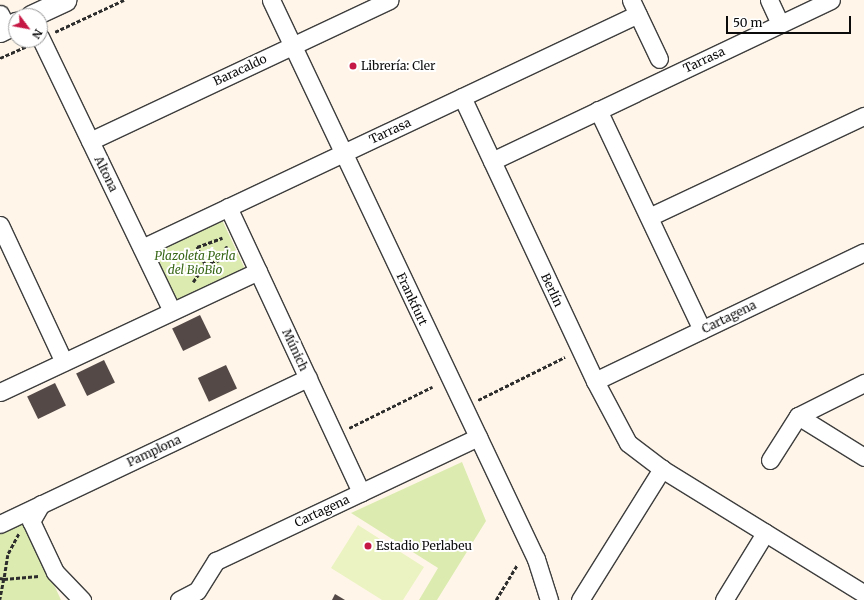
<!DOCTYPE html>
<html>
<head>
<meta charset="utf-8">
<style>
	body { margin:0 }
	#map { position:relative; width:864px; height:600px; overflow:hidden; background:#fff6e9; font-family:Merriweather,serif }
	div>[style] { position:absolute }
	.green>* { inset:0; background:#dcecb0 }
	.pitch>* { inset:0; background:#ecf3c2 }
	.building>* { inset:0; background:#554947; transform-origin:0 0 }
	.path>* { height:2.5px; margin-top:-1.25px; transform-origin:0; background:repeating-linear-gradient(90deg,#2d2d2d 0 4px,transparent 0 6px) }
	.roads { filter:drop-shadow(1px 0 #3e3e3e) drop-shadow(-1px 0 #3e3e3e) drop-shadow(0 1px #3e3e3e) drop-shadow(0 -1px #3e3e3e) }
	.minor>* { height:17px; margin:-8.5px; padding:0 8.5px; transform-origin:8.5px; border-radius:8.5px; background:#fff }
	.tertiary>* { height:21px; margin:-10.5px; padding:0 10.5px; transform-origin:10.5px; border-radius:10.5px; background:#fff }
	.dots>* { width:11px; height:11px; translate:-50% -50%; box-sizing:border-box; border:2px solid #fff; border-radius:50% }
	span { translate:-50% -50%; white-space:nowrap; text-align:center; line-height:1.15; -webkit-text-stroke:4px #fff; paint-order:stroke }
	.street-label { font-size:12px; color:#0b0b0b }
	.poi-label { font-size:12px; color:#0b0b0b }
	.left { translate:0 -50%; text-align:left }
	.park-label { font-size:12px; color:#386717; font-style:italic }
	.north { position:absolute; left:8px; top:8px; width:40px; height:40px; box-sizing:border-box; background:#fff; border:1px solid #9d9d9d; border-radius:50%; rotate:122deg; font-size:11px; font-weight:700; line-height:16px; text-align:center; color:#0b0b0b }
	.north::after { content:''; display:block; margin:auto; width:14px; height:18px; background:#c61844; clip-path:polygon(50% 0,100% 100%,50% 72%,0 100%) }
	.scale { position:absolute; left:726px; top:16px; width:125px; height:18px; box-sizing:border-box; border:2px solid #0b0b0b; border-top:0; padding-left:5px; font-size:12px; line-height:14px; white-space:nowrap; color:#0b0b0b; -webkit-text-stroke:3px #fff; paint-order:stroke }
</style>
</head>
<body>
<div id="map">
	<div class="green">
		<div style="clip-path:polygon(215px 220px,223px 222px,245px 269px,174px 302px,153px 253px,156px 246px)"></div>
		<div style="clip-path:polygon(462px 462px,486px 521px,437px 600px,419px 600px,438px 568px,351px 513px)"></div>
		<div style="clip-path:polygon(24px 519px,61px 600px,0 600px,0 530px)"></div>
	</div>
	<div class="pitch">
		<div style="clip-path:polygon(358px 525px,424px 567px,403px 600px,382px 600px,331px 568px)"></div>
	</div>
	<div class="building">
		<div style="left:200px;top:315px;width:25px;height:31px;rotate:64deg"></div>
		<div style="left:104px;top:360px;width:25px;height:31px;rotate:64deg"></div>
		<div style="left:226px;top:365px;width:26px;height:31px;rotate:65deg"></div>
		<div style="left:55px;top:383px;width:25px;height:31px;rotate:64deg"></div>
		<div style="clip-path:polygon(335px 594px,345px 600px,332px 600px)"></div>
	</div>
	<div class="path">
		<div style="left:55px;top:32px;width:76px;rotate:-24.9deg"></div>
		<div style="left:0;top:58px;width:30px;rotate:-24deg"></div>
		<div style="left:226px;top:246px;width:10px;rotate:66deg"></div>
		<div style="left:205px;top:265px;width:20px;rotate:-114deg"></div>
		<div style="left:197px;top:247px;width:27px;rotate:-20deg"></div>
		<div style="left:193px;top:282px;width:21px;rotate:-55deg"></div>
		<div style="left:205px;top:265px;width:28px;rotate:-19deg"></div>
		<div style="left:478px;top:400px;width:97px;rotate:-26.3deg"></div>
		<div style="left:349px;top:428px;width:93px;rotate:-26.3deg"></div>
		<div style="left:19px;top:534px;width:24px;rotate:118deg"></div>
		<div style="left:8px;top:555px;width:24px;rotate:99deg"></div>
		<div style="left:4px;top:579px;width:35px;rotate:-5deg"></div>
		<div style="left:0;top:578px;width:4px;rotate:14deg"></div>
		<div style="left:4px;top:579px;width:21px;rotate:101deg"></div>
		<div style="left:496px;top:600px;width:41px;rotate:-59deg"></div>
	</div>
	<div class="roads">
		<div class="minor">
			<div style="left:271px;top:0;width:619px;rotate:64.64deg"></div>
			<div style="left:536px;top:559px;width:43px;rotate:72.4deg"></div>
			<div style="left:631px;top:0;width:65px;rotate:64.6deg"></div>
			<div style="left:769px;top:0;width:26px;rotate:65deg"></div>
			<div style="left:0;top:14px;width:16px;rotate:63deg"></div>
			<div style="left:40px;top:37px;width:304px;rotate:64.3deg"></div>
			<div style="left:462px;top:97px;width:314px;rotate:64.9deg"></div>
			<div style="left:595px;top:381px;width:70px;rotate:62deg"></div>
			<div style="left:628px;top:443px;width:43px;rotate:37.4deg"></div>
			<div style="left:662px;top:469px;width:238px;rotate:31.7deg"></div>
			<div style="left:598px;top:110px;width:243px;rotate:64.7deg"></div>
			<div style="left:90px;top:141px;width:331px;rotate:-25.2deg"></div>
			<div style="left:492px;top:161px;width:375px;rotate:-25.4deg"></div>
			<div style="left:228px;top:207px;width:315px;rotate:65deg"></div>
			<div style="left:649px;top:217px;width:238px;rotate:-25.2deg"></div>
			<div style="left:0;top:225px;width:151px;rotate:65deg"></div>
			<div style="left:142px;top:248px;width:548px;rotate:-25.26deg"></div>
			<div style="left:595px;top:381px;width:298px;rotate:-25.6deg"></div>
			<div style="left:0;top:392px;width:285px;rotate:-25.1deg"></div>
			<div style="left:798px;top:416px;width:78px;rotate:31.8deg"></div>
			<div style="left:770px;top:460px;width:52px;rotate:-57.5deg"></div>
			<div style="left:798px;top:416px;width:74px;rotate:-26.6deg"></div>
			<div style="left:41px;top:504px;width:20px;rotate:120deg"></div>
			<div style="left:31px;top:521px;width:56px;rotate:64.8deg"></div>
			<div style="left:55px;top:572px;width:39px;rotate:46deg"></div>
			<div style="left:0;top:524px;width:341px;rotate:-25.4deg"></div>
			<div style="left:179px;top:600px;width:20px;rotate:-27deg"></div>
			<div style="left:197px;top:591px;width:36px;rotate:-58deg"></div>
			<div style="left:216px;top:561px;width:290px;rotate:-25.3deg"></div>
			<div style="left:580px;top:600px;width:155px;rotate:-58deg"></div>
			<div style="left:724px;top:600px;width:79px;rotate:-58.5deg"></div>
		</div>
		<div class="tertiary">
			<div style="left:31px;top:16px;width:38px;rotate:-25deg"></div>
			<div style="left:0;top:31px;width:18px;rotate:-27deg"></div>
		</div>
	</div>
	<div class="dots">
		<div style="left:353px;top:66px;background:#c61844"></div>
		<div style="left:368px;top:546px;background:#c61844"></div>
	</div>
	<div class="street-label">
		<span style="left:704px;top:60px;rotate:-25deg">Tarrasa</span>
		<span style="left:240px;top:70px;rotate:-25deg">Baracaldo</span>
		<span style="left:390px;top:131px;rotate:-25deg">Tarrasa</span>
		<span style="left:106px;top:174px;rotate:64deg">Altona</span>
		<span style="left:552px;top:290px;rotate:65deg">Berlín</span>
		<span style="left:412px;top:299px;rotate:65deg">Frankfurt</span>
		<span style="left:729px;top:317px;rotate:-26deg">Cartagena</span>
		<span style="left:295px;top:350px;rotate:65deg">Múnich</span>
		<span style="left:154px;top:451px;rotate:-25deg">Pamplona</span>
		<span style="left:322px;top:511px;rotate:-25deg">Cartagena</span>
	</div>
	<div class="poi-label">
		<span class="left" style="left:361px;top:66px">Librería: Cler</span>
		<span class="left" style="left:376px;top:546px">Estadio Perlabeu</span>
	</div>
	<div class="park-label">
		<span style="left:195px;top:263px">Plazoleta Perla<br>del BioBio</span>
	</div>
	<div class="north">N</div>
	<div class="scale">50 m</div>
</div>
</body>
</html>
